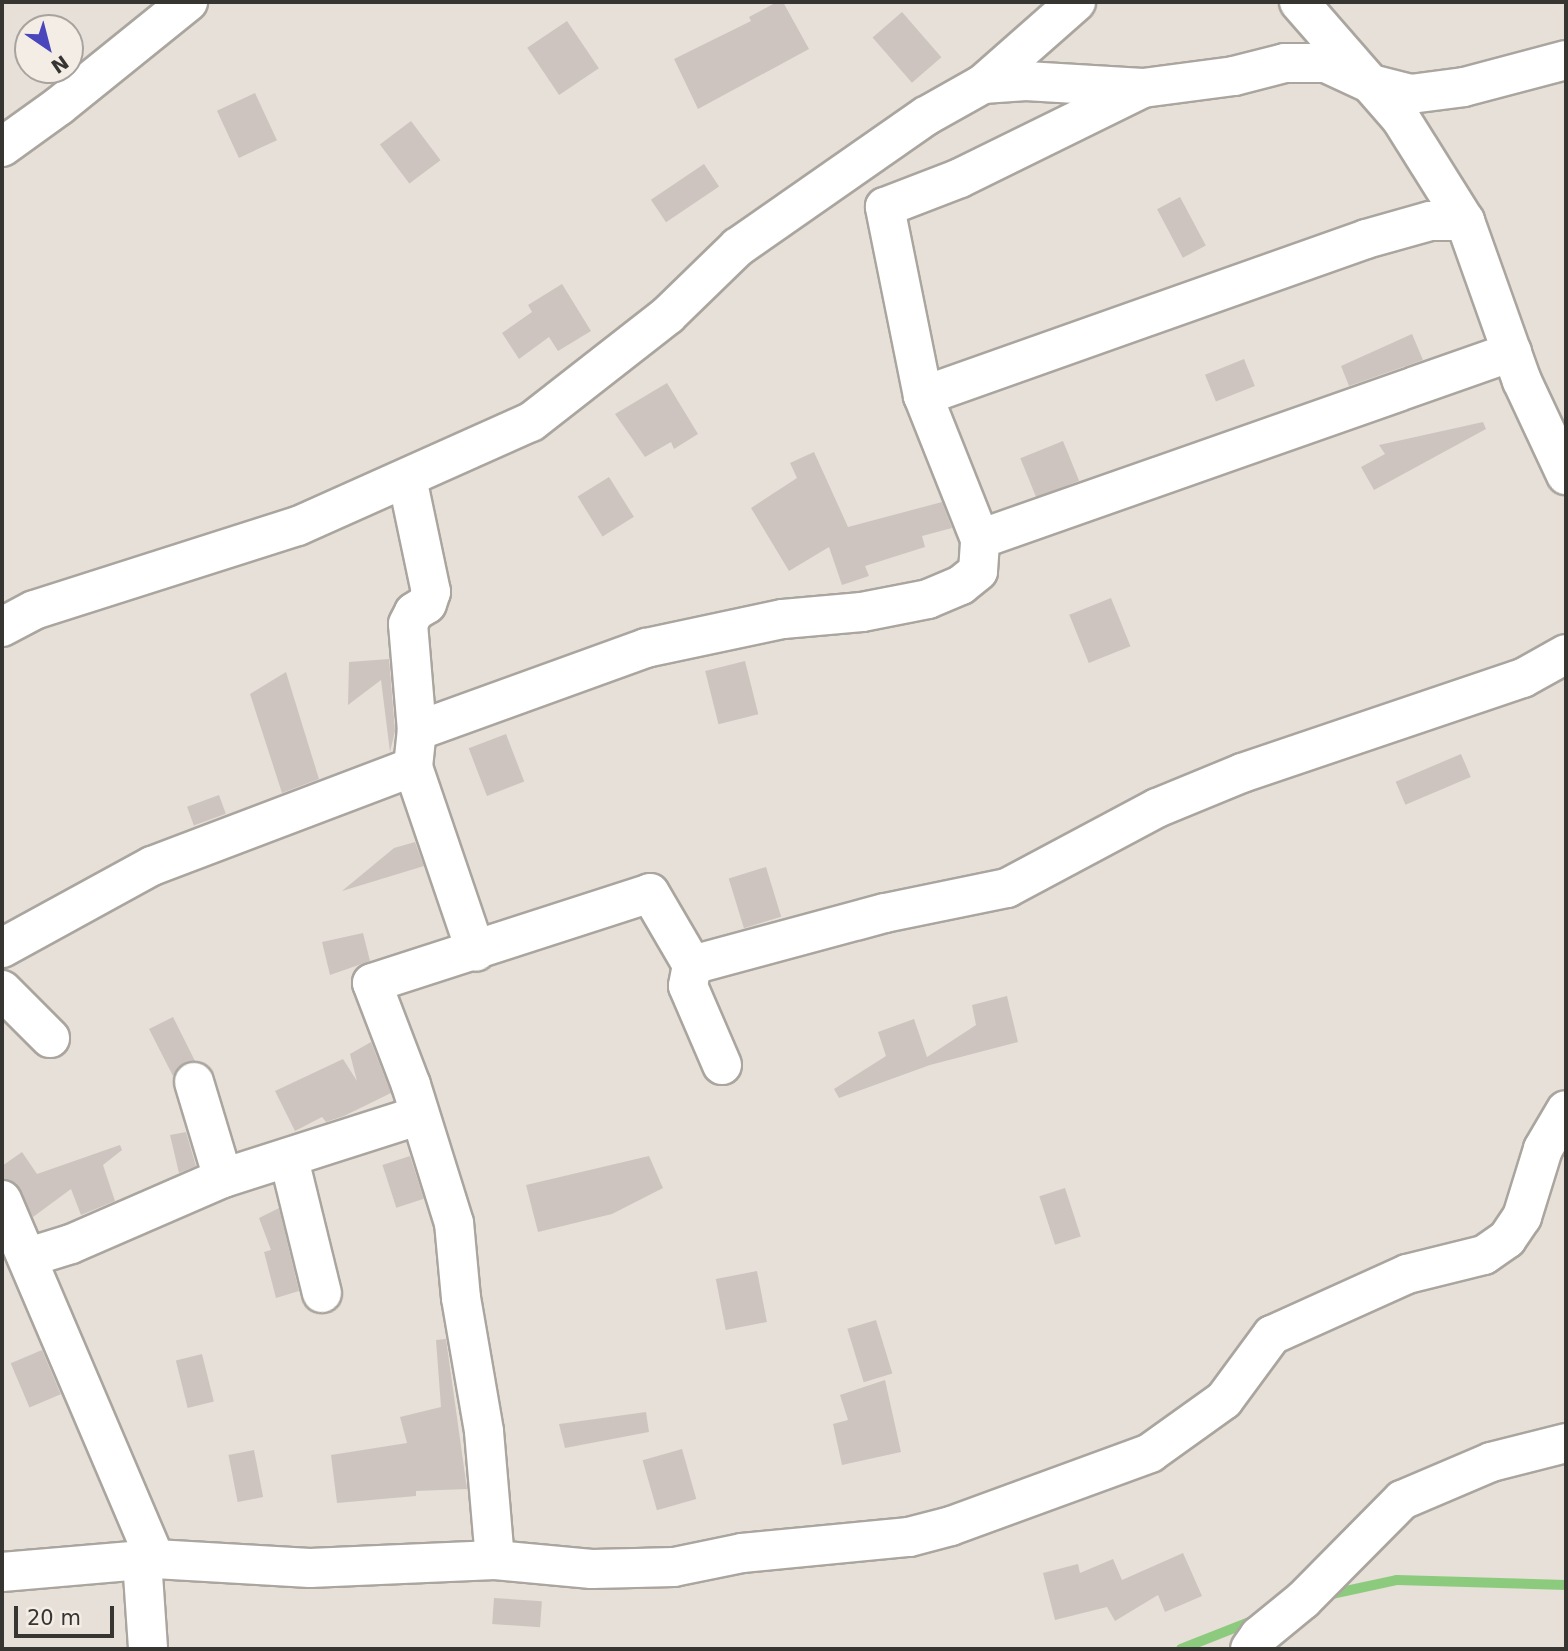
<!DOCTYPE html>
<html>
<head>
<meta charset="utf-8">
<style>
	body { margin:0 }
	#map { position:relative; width:1568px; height:1651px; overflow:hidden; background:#e6e0d8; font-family:"DejaVu Sans",sans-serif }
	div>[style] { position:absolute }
	.stream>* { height:10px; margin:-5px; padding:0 5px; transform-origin:5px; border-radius:5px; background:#8ccb7e }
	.building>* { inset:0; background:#cdc4c0; transform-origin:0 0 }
	.roads { filter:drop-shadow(2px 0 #aaa59e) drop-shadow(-2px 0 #aaa59e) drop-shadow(0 2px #aaa59e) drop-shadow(0 -2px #aaa59e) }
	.minor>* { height:38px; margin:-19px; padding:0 19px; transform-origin:19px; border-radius:19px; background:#fff }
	span { translate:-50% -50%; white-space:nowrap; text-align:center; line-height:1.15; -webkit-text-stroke:6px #f3ede6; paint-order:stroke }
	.frame { position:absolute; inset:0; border:4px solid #373532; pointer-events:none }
	.north { position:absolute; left:14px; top:14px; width:70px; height:70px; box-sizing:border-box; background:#f3ede6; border:2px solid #a8a39e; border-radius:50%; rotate:145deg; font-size:19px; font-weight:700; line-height:28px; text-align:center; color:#373532 }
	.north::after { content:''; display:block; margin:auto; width:24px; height:32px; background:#4a46bc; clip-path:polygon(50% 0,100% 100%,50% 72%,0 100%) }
	.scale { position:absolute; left:14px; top:1606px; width:100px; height:32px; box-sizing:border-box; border:4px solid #373532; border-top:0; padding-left:9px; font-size:21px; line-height:24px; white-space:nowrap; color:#373532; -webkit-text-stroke:5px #f3ede6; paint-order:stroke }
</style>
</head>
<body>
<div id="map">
	<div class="stream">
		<div style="left:1327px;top:1595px;width:72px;rotate:-12.1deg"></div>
		<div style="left:1397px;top:1580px;width:169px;rotate:1.7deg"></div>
		<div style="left:1181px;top:1649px;width:82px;rotate:-21.5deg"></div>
	</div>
	<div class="building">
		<div style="clip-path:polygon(777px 2px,783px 2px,809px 49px,698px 109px,674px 59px,751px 21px,749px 17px)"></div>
		<div style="left:902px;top:12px;width:60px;height:39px;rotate:49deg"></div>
		<div style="left:567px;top:21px;width:57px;height:48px;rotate:56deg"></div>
		<div style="left:255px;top:93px;width:52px;height:42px;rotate:65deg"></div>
		<div style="left:411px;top:121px;width:49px;height:39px;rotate:53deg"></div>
		<div style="left:704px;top:164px;width:27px;height:64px;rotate:56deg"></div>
		<div style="left:1180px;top:197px;width:55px;height:26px;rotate:62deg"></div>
		<div style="clip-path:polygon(562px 284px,591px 331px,558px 351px,549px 337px,519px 359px,502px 333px,532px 312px,528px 305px)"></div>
		<div style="clip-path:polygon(1412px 334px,1423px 360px,1349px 386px,1341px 366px)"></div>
		<div style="left:1244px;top:359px;width:29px;height:42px;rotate:68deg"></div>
		<div style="clip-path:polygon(667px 383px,698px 434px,674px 449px,671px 442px,645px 457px,615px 414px)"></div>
		<div style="clip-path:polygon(1483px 422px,1486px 429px,1374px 490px,1361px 467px,1385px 454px,1379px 445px)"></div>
		<div style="left:1063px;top:441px;width:43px;height:46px;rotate:68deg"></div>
		<div style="clip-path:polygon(814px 452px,848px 527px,942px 502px,952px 528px,922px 536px,925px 547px,865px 566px,869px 576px,842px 585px,829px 547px,789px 571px,751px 508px,797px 478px,790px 463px)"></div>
		<div style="left:609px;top:477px;width:47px;height:37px;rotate:58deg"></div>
		<div style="left:1111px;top:598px;width:52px;height:45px;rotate:68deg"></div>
		<div style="clip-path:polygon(389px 659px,395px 731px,390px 752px,381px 680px,348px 705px,349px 662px)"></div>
		<div style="left:745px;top:661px;width:55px;height:41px;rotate:76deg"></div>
		<div style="clip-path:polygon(286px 672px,319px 779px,282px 793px,250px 694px)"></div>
		<div style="left:506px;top:734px;width:51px;height:40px;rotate:69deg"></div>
		<div style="left:1461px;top:754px;width:25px;height:71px;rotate:67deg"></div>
		<div style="left:219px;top:795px;width:20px;height:34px;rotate:70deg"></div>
		<div style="clip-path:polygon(415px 842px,424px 866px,342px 891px,394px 848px)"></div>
		<div style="left:766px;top:867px;width:52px;height:39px;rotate:73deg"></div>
		<div style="clip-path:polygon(363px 933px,370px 961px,330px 975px,322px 942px)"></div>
		<div style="clip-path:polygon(1007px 996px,1018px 1042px,930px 1065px,839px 1098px,834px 1089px,886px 1056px,878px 1032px,914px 1019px,927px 1057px,976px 1025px,972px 1005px)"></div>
		<div style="clip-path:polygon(173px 1017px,195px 1061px,179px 1067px,173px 1076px,149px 1029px)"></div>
		<div style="clip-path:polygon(371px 1042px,391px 1093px,344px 1116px,326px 1122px,322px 1117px,295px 1131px,275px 1091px,343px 1059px,357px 1081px,350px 1054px)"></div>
		<div style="clip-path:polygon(186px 1132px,196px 1166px,179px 1173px,170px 1135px)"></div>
		<div style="clip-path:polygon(120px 1145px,122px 1150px,103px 1165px,115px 1201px,81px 1215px,71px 1189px,33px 1217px,16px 1183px,2px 1179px,2px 1166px,22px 1152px,37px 1174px)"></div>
		<div style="left:410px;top:1156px;width:45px;height:29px;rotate:72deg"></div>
		<div style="clip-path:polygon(649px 1156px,663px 1188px,612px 1214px,538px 1232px,526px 1185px)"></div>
		<div style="left:1065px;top:1188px;width:51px;height:27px;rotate:72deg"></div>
		<div style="clip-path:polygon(279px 1208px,299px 1291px,276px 1298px,264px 1252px,271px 1250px,259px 1218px)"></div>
		<div style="left:757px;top:1271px;width:52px;height:42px;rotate:79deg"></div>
		<div style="left:876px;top:1320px;width:56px;height:30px;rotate:73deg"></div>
		<div style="clip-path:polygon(446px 1339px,467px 1489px,416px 1491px,416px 1496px,337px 1503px,331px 1455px,407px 1443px,400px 1417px,441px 1407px,436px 1340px)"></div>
		<div style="left:42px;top:1350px;width:48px;height:34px;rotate:67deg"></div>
		<div style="left:202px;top:1354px;width:49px;height:27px;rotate:76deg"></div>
		<div style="clip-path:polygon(885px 1380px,901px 1452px,842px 1465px,833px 1424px,848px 1420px,840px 1395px)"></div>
		<div style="clip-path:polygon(646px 1412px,649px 1432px,565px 1448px,559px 1424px)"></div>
		<div style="left:682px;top:1449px;width:52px;height:41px;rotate:74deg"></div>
		<div style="left:254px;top:1450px;width:48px;height:26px;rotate:79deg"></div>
		<div style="clip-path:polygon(1183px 1553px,1202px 1596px,1165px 1612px,1158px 1595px,1115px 1621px,1107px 1607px,1055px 1620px,1043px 1573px,1078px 1564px,1080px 1573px,1113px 1559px,1122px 1580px)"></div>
		<div style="left:494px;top:1598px;width:48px;height:26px;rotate:4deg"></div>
	</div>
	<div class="roads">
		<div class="minor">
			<div style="left:1299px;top:2px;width:155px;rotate:48.9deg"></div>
			<div style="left:1401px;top:119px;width:120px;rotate:57.9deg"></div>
			<div style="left:1465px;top:221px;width:170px;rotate:70.4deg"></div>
			<div style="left:1522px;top:381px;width:104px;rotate:64.9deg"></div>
			<div style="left:983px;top:84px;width:124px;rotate:-41.4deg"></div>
			<div style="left:2px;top:147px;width:70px;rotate:-35.7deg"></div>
			<div style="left:59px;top:106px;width:166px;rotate:-38.9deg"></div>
			<div style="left:923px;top:396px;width:470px;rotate:-19.5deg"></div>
			<div style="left:1366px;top:239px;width:66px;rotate:-15.7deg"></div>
			<div style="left:1430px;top:221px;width:35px"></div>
			<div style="left:980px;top:539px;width:564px;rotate:-19.37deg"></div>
			<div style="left:2px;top:627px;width:36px;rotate:-28deg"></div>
			<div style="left:34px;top:610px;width:277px;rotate:-17.7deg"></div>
			<div style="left:298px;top:526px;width:255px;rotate:-24.1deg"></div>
			<div style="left:531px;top:422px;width:174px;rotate:-38deg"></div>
			<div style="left:668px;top:315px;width:98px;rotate:-44.2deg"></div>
			<div style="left:738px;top:247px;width:229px;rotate:-34.9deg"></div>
			<div style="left:926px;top:116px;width:65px;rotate:-29.3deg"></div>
			<div style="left:983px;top:84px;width:43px;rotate:-4deg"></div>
			<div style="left:1026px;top:81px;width:117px;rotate:3.4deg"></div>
			<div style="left:1143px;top:88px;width:92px;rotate:-7.5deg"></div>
			<div style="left:1234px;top:76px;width:53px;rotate:-14.3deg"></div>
			<div style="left:1285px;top:63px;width:41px"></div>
			<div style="left:1326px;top:63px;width:50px;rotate:25deg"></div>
			<div style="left:1371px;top:84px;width:41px;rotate:14deg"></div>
			<div style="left:1411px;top:94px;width:53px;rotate:-7.5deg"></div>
			<div style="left:1464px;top:87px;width:106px;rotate:-14.8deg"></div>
			<div style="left:417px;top:731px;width:244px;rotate:-19.9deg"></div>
			<div style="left:646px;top:648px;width:140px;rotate:-12deg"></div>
			<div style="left:783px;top:619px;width:79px;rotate:-5.1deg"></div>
			<div style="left:862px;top:612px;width:67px;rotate:-11.1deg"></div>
			<div style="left:928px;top:599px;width:36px;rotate:-23deg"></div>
			<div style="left:961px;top:585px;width:22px;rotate:-39deg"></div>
			<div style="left:978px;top:571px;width:32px;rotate:-86deg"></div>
			<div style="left:980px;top:539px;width:154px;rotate:-111.7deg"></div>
			<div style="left:923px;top:396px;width:193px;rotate:-101.4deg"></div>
			<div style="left:885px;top:207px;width:80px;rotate:-21.1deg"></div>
			<div style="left:960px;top:178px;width:202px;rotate:-26.2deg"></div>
			<div style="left:413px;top:767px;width:195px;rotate:71.2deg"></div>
			<div style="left:2px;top:948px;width:171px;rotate:-28.7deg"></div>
			<div style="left:152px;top:866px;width:279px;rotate:-20.8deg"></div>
			<div style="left:413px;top:767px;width:36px;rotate:-84deg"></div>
			<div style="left:417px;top:731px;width:107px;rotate:-94.8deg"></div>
			<div style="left:408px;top:624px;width:13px;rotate:-63deg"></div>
			<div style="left:414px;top:612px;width:15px;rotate:-32deg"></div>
			<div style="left:427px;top:604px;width:13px;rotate:-72deg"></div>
			<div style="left:431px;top:592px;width:116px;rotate:-101.9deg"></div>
			<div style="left:692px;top:965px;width:21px;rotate:101deg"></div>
			<div style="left:688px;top:986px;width:86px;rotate:66.7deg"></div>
			<div style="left:2px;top:990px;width:68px;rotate:45deg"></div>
			<div style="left:194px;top:1082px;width:100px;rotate:73.2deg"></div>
			<div style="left:289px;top:1159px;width:138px;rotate:76.2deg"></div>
			<div style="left:2px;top:1200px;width:390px;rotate:66.9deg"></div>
			<div style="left:29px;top:1257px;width:44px;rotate:-17.2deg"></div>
			<div style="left:71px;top:1244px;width:166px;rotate:-23.5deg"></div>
			<div style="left:223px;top:1178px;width:204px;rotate:-17.7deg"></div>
			<div style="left:142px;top:1560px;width:89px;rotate:86.1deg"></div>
			<div style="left:495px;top:1560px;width:129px;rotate:-94.9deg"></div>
			<div style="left:484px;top:1431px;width:135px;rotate:-99.8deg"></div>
			<div style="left:461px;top:1298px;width:75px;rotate:-95.3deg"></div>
			<div style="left:454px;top:1223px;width:145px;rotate:-107.3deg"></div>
			<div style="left:411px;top:1085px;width:109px;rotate:-110.9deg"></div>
			<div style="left:372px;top:983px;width:292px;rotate:-17.9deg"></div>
			<div style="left:650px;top:893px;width:83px;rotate:59.7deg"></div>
			<div style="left:692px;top:965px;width:200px;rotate:-15.1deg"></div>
			<div style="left:885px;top:913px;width:125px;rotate:-11.6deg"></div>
			<div style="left:1007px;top:888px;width:170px;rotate:-28.1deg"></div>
			<div style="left:1157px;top:808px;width:92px;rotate:-22.4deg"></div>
			<div style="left:1242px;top:773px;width:297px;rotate:-18.7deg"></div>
			<div style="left:1523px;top:678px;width:49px;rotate:-29.2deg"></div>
			<div style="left:2px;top:1572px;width:154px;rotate:-4.9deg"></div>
			<div style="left:155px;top:1559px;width:155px;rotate:3.3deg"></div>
			<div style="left:310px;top:1568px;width:185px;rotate:-2.5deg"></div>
			<div style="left:495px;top:1560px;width:97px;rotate:5.3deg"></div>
			<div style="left:592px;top:1569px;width:82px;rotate:-1.4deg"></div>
			<div style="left:674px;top:1567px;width:69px;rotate:-11.6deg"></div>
			<div style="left:742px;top:1553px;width:168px;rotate:-5.5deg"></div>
			<div style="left:909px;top:1537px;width:43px;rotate:-14.7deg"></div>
			<div style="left:951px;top:1526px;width:212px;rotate:-20.1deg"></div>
			<div style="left:1150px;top:1453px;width:91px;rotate:-35.6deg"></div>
			<div style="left:1224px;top:1400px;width:81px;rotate:-53.6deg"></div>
			<div style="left:1272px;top:1335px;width:148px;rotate:-24.3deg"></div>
			<div style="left:1407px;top:1274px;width:79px;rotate:-13.9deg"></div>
			<div style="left:1484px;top:1255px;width:28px;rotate:-35deg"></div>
			<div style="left:1507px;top:1239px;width:27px;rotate:-56deg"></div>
			<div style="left:1522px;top:1217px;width:71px;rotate:-72.8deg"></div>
			<div style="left:1543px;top:1149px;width:45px;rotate:-59.5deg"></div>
			<div style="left:1250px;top:1649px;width:16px;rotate:-55deg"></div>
			<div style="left:1259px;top:1636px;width:57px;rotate:-39.3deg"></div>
			<div style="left:1303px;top:1600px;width:141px;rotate:-45.3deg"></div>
			<div style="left:1402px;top:1500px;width:97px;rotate:-23.1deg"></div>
			<div style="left:1491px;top:1462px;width:77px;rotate:-14.2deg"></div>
		</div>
	</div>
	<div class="frame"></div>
	<div class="north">N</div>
	<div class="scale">20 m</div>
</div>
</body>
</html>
